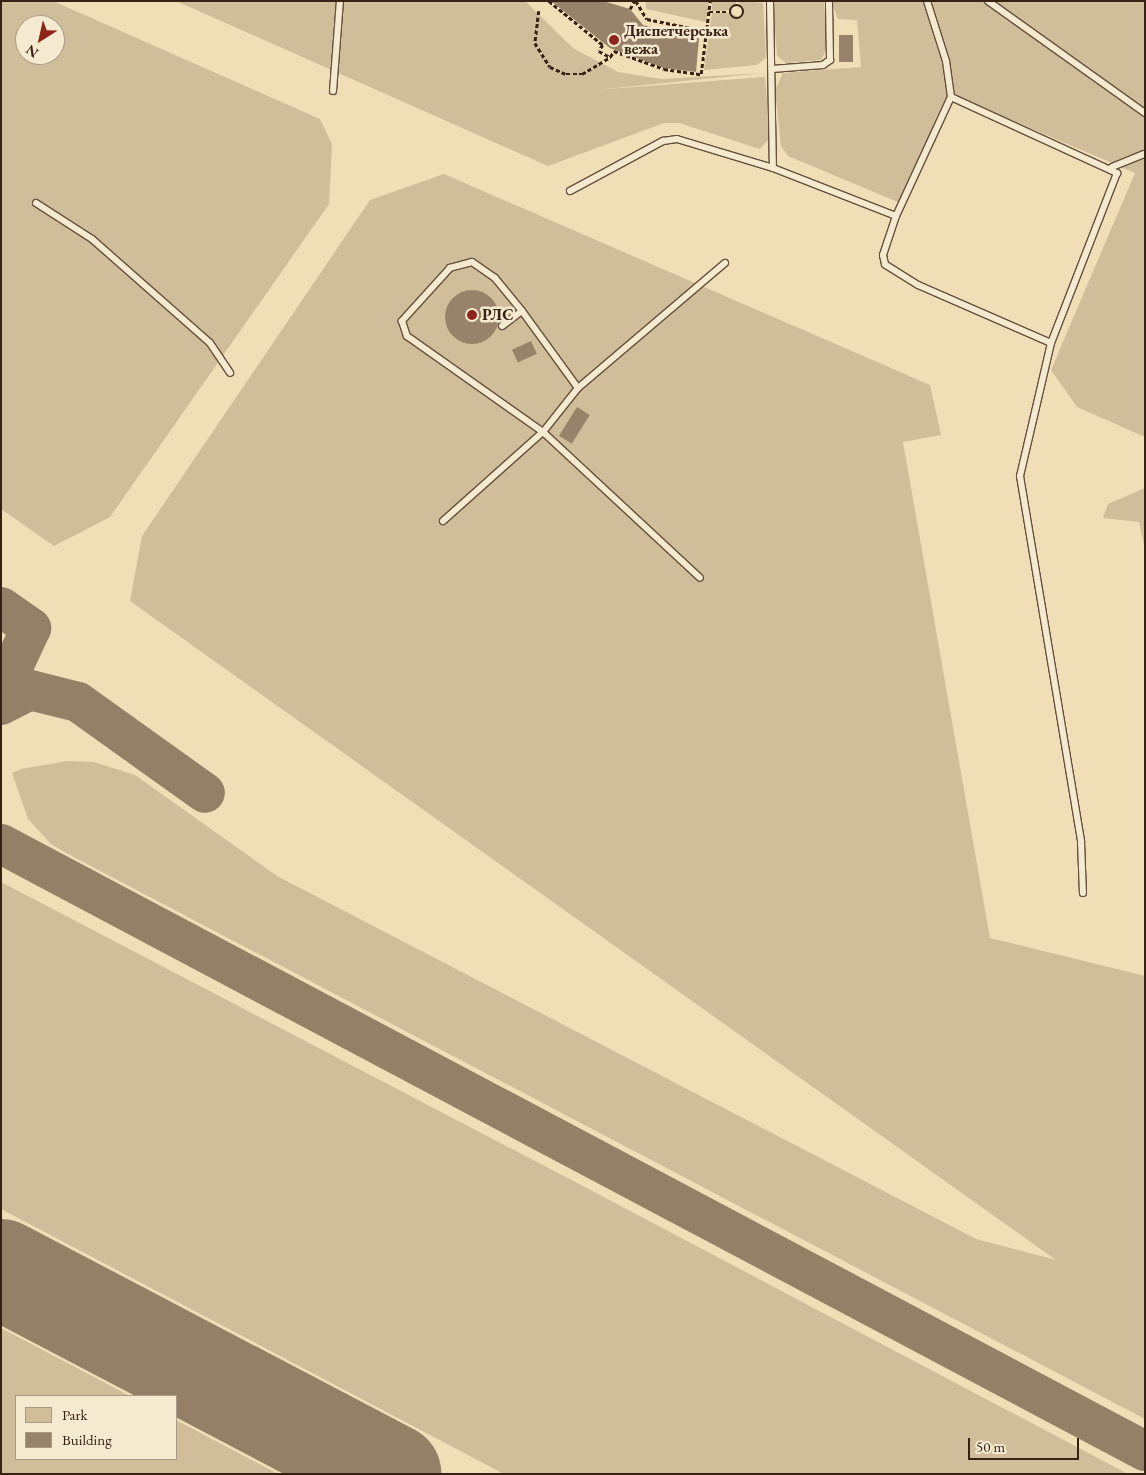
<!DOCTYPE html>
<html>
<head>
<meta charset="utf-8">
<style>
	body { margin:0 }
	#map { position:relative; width:1146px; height:1475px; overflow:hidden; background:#efdeb6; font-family:"EB Garamond",serif }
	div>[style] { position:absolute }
	.green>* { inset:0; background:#d0be9b }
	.taxiway>* { height:40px; margin:-20px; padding:0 20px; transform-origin:20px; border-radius:20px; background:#938066 }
	.runway>* { height:100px; margin:-50px; padding:0 50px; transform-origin:50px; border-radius:50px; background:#938066 }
	.building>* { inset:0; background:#978369; transform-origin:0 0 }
	.round { border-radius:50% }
	.path>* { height:2.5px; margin-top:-1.25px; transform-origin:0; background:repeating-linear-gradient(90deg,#372115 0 4px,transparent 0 6.5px) }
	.path>.ring { margin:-1.25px; padding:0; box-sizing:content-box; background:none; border:2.5px solid #372115; border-radius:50% }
	.roads { filter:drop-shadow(1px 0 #65503d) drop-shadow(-1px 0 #65503d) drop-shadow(0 1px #65503d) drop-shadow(0 -1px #65503d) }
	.lane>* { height:6px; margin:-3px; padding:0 3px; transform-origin:3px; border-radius:3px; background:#f5ead0 }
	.dots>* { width:14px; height:14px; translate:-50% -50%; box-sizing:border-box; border:2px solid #f5ead0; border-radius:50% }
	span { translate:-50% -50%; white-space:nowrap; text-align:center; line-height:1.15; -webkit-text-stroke:5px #f5ead0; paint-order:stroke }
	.poi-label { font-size:16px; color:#372115; font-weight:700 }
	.left { translate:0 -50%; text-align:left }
	.frame { position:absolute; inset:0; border:2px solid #372115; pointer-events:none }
	.legend { position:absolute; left:15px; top:1395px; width:162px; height:65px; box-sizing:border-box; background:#f5ead0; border:1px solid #a99a85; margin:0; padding:6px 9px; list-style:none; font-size:15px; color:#372115 }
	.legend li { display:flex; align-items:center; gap:10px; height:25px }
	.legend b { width:25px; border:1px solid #a99a85 }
	.north { position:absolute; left:15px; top:15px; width:50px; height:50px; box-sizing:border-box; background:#f5ead0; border:1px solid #a99a85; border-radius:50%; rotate:215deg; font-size:14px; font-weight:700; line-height:20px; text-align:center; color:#372115 }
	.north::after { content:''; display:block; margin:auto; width:18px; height:22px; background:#8f2418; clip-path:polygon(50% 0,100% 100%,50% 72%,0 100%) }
	.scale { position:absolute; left:968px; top:1438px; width:111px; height:22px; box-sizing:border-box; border:2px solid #372115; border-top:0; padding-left:6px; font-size:15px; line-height:18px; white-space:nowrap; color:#372115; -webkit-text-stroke:4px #f5ead0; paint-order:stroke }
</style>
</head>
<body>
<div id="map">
	<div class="green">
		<div style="clip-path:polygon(evenodd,1px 1px,53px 1px,320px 119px,332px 144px,329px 204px,110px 517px,54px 546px,1px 509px,1px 1px,25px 25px,55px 25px,55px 55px,25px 55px,25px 25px)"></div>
		<div style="clip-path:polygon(176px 1px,525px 1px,573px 48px,618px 72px,661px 79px,765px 73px,595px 90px,765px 77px,770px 138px,760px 149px,679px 123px,664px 123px,548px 166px)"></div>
		<div style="clip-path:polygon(646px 1px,709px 1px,706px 22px,646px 9px)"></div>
		<div style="clip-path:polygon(712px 1px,736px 1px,736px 5px,730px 10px,712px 11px)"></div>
		<div style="clip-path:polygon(738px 1px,763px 3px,766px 58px,757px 65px,704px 70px,712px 13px,730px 13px,740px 18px,744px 12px)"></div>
		<div style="clip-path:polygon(773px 1px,824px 1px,827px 48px,821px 60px,786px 63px,777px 56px)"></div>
		<div style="clip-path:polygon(831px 1px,1145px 1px,1145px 437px,1077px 407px,1051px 370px,1135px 173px,951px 94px,900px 203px,788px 156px,781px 146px,775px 90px,783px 73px,861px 67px,857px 20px,838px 19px)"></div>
		<div style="clip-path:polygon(444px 174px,930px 385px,941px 435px,903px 442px,990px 938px,1145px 976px,1145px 1419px,66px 853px,51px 844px,28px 819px,12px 773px,21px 769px,67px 761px,94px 762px,135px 775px,277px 876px,976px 1239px,1056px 1260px,130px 601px,142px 536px,370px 200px)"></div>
		<div style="clip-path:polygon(1145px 488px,1145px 550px,1139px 522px,1103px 518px,1108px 504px)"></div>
		<div style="clip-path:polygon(1px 882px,581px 1185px,1128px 1474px,504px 1474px,1px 1209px)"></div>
		<div style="clip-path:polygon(1px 1328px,130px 1396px,16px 1396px,16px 1459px,176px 1459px,176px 1420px,278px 1474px,1px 1474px)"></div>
	</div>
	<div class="taxiway">
		<div style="left:1px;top:607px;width:37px;rotate:35deg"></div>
		<div style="left:31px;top:628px;width:72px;rotate:114.8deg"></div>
		<div style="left:1px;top:705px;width:33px;rotate:-27deg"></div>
		<div style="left:30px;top:690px;width:49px;rotate:14deg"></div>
		<div style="left:78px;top:702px;width:156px;rotate:35.6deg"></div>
		<div style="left:1px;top:844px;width:1295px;rotate:27.95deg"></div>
	</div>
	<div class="runway">
		<div style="left:1px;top:1269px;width:441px;rotate:27.7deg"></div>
	</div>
	<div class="building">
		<div style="clip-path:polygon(551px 1px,603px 1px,630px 9px,643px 25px,699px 38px,696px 72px,664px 68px,610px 48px)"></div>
		<div style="left:839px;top:35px;width:14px;height:27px"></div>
		<div class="round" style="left:445px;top:290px;width:54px;height:54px"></div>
		<div style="left:531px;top:341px;width:14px;height:21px;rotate:65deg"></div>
		<div style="left:577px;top:407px;width:15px;height:34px;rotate:32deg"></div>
	</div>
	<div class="path">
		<div style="left:549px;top:1px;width:70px;rotate:39.2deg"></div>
		<div style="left:603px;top:45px;width:7px;rotate:124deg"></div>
		<div style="left:599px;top:51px;width:13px;rotate:29deg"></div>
		<div style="left:610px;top:57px;width:7px;rotate:-56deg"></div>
		<div style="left:614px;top:51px;width:53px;rotate:19.8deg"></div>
		<div style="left:664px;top:69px;width:37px;rotate:8deg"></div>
		<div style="left:701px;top:74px;width:74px;rotate:-83deg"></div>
		<div style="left:636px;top:1px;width:21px;rotate:59deg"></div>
		<div style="left:647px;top:19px;width:60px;rotate:11.5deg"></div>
		<div class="ring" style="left:730px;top:5px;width:11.5px;height:11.5px"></div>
		<div style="left:630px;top:9px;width:9px;rotate:-63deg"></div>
		<div style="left:539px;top:11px;width:32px;rotate:97deg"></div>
		<div style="left:535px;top:43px;width:28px;rotate:58deg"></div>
		<div style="left:550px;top:67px;width:17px;rotate:24deg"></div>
		<div style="left:566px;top:74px;width:16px"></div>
		<div style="left:582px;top:74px;width:33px;rotate:-31deg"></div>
		<div style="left:709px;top:12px;width:21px"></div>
	</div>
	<div class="roads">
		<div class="lane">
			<div style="left:770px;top:1px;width:167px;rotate:89deg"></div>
			<div style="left:927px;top:1px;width:63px;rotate:72.4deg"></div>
			<div style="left:946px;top:61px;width:36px;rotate:82deg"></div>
			<div style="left:988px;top:1px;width:193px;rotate:35.5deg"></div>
			<div style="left:772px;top:69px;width:51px;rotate:-4.5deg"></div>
			<div style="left:823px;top:65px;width:9px;rotate:-36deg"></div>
			<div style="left:830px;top:60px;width:59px;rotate:-91deg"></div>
			<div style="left:333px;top:91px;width:90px;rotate:-85.6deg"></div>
			<div style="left:951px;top:97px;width:183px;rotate:24.6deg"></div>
			<div style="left:1117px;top:173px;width:182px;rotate:111.2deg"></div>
			<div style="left:1051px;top:343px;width:145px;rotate:-156.4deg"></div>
			<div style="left:918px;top:285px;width:39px;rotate:-148deg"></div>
			<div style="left:885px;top:264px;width:9px;rotate:-103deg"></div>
			<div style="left:883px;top:255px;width:41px;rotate:-71.6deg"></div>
			<div style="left:896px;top:216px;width:131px;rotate:-65.2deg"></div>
			<div style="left:1112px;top:167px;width:35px;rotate:-22deg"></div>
			<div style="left:570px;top:191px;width:106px;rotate:-28.3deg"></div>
			<div style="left:663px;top:141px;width:14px;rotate:-8deg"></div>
			<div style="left:677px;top:139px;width:100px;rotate:16.8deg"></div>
			<div style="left:773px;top:168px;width:132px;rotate:21.3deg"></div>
			<div style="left:36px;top:203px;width:67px;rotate:32.7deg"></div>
			<div style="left:92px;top:239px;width:157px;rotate:41.4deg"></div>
			<div style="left:210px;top:343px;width:36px;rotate:56deg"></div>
			<div style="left:502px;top:326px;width:25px;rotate:-37deg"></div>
			<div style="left:1051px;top:343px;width:137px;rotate:103.1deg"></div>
			<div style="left:1020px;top:476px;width:371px;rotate:80.5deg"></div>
			<div style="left:1081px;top:842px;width:51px;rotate:87.8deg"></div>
			<div style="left:578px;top:388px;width:95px;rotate:-126deg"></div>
			<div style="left:522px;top:311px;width:43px;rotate:-129.3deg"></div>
			<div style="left:495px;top:278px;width:28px;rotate:-145deg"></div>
			<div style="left:472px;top:262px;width:23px;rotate:165deg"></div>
			<div style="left:450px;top:268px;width:72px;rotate:132.2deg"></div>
			<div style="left:402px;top:321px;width:16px;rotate:72deg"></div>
			<div style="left:407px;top:336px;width:166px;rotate:35.2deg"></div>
			<div style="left:543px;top:432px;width:56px;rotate:-51.5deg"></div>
			<div style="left:578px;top:388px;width:193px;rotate:-40.4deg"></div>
			<div style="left:443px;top:521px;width:134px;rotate:-41.7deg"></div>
			<div style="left:543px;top:432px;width:214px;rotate:42.9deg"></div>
		</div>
	</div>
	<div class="dots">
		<div style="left:614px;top:40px;background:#8f2418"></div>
		<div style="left:472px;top:315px;background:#8f2418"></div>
	</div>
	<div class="poi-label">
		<span class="left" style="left:624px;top:40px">Диспетчерська<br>вежа</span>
		<span class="left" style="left:482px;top:315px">РЛС</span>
	</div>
	<div class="frame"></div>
	<ul class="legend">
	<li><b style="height:14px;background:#d0be9b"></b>Park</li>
	<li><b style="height:14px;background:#978369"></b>Building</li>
	</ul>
	<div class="north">N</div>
	<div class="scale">50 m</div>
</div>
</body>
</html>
